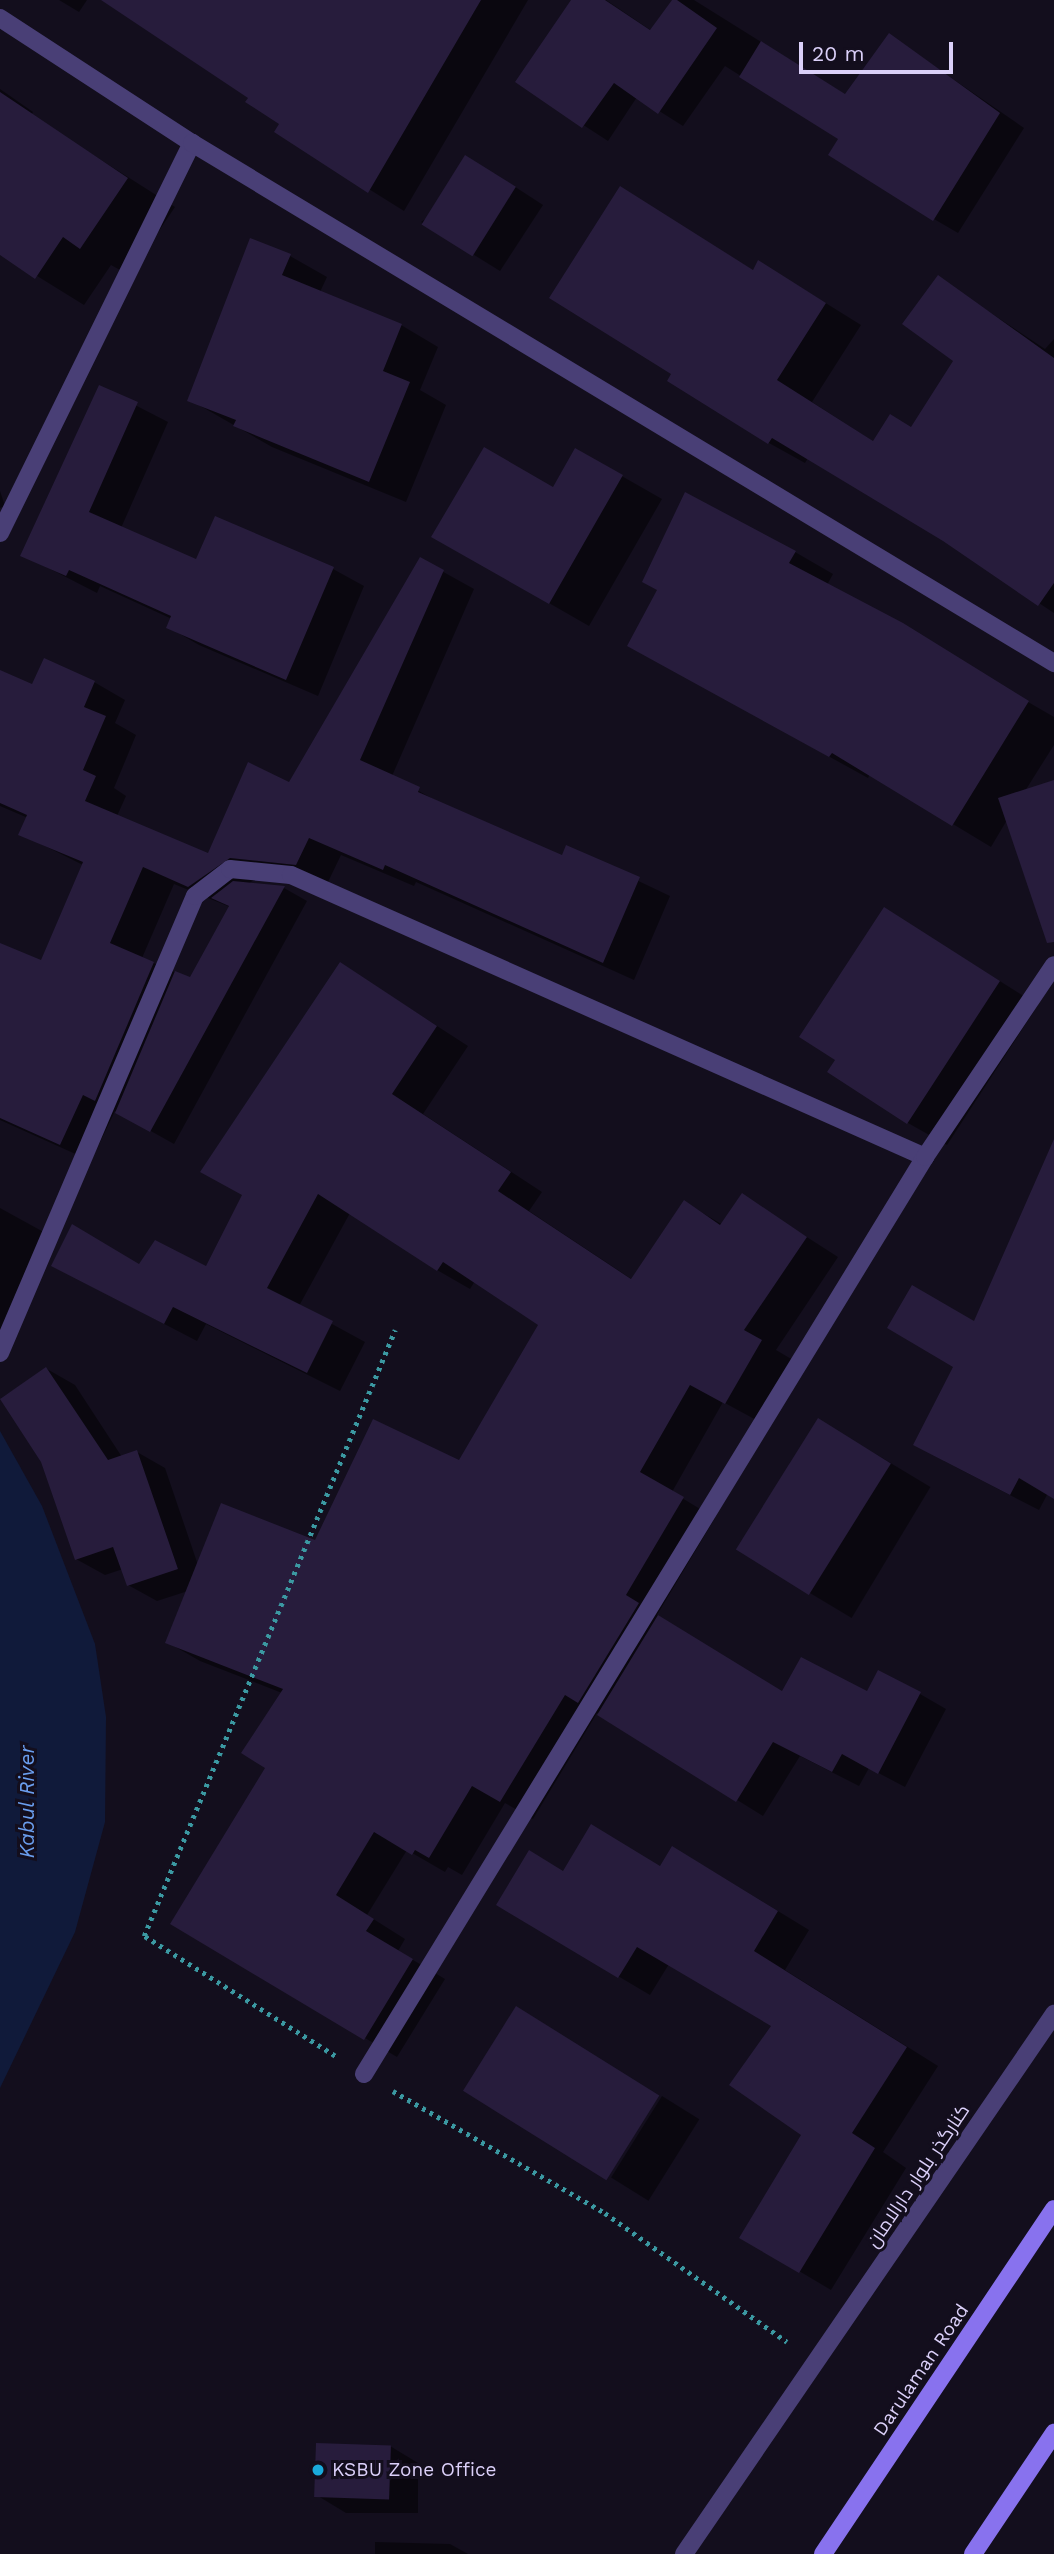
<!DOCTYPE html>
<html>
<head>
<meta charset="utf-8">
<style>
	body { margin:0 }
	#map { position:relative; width:1054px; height:2554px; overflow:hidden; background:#130e1d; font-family:"Work Sans",Cairo,sans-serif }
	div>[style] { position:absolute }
	.water>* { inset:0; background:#101a3a }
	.shadow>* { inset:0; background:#0007; transform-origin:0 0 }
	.building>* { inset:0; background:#271c3c; transform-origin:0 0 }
	.path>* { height:4.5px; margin-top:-2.25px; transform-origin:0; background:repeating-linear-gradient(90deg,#3b99a2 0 3.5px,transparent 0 8.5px) }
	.minor>* { height:18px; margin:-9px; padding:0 9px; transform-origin:9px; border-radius:9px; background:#493f76 }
	.tertiary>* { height:18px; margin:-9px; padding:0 9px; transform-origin:9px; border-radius:9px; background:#493f76 }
	.secondary>* { height:18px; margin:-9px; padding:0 9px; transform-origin:9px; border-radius:9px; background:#8872ee }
	.dots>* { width:19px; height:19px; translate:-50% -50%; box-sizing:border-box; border:4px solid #130e1d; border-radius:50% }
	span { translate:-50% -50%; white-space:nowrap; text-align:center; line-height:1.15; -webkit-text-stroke:6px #130e1d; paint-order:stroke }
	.street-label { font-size:19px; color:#dbd0f9 }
	.poi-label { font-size:19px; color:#dbd0f9 }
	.left { translate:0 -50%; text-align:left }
	.water-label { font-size:21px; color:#6a9ded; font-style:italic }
	.scale { position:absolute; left:799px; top:42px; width:154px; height:32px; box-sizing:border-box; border:4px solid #dbd0f9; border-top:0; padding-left:9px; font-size:21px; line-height:24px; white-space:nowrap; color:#dbd0f9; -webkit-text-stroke:5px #130e1d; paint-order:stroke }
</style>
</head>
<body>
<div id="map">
	<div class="water">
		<div style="clip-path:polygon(0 1431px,42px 1506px,95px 1644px,106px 1717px,105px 1822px,75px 1932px,0 2088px)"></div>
	</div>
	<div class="shadow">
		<div style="clip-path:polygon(59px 0,87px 0,79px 12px)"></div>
		<div style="clip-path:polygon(132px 0,528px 0,404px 211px,276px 131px,281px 123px)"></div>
		<div style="clip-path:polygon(573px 0,606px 0,652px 31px,674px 0,694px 0,846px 95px,889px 35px,1024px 128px,958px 233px,934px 219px,841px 139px,725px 66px,683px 126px,637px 97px,608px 141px,517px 82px)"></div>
		<div style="clip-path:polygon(0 89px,33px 112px,0 164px)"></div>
		<div style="clip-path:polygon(46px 125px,175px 207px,129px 275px,111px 265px,84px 305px,0 253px,0 192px)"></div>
		<div style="clip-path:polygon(494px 173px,543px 205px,500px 271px,421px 222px)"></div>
		<div style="clip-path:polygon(620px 188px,754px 271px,795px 284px,861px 325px,812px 402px,874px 442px,912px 429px,955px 360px,938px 278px,1045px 349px,1054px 339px,1054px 613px,944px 540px,808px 458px,805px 463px,769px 443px,669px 380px,673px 374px)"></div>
		<div style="clip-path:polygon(290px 256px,327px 277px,320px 292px,401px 325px,438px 347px,420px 390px,446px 405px,406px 502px,272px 447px,190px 400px)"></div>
		<div style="clip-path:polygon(100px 387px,168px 422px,121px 528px,197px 562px,333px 569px,364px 586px,318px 696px,199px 645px,168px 627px,172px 619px,100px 586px,97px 593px,23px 555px)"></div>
		<div style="clip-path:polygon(576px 450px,662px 499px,589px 626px,434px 537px,554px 489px)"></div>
		<div style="clip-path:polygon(0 491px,5px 506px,0 508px)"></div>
		<div style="clip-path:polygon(795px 552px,833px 574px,827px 585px,1054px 717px,1054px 745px,1025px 791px,1054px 782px,1054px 892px,1007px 820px,991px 847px,870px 774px,868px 778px,667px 667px)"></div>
		<div style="clip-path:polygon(evenodd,420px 559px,474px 589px,392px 776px,449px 808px,563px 857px,567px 847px,670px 896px,634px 980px,416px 882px,414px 886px,341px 855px,328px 882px,262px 875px,248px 884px,284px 888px,307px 901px,174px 1144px,115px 1111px,91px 1161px,0 1120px,0 945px,42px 963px,83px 865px,21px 834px,28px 818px,0 806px,0 694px,94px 682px,125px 700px,115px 723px,136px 735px,114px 788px,126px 796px,117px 816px,209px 855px,289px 784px,420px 559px,174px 884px,230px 907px,191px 979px,142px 958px,174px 884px)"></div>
		<div style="clip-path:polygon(885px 909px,1038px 1005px,947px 1145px,908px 1123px,837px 1060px)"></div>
		<div style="clip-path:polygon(341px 964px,468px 1046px,423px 1114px,542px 1192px,529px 1211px,633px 1280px,684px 1202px,723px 1225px,743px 1196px,838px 1257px,776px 1350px,793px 1360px,758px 1421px,723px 1402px,672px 1492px,715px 1518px,657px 1615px,783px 1693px,920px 1694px,946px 1709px,905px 1787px,869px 1768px,859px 1786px,800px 1756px,763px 1816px,597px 1713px,533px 1819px,505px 1803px,462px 1875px,448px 1867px,445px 1872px,407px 1850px,367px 1915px,405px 1939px,398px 1951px,445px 1979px,397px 2057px,173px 1924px,267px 1768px,282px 1693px,200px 1661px,167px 1642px,188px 1591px,157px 1601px,128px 1585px,123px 1569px,105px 1575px,76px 1559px,43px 1461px,1px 1398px,47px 1369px,75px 1385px,122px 1457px,137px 1452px,165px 1468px,198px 1565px,316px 1542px,459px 1462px,540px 1324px,475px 1281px,470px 1289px,437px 1270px,350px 1213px,299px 1306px,365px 1342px,340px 1391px,206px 1324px,197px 1341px,53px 1266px,207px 1269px,244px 1195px)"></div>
		<div style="clip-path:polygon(0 1208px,49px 1235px,0 1349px)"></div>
		<div style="clip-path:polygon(1054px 1219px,1054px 1497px,1048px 1493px,1039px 1510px,944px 1461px,975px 1324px)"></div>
		<div style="left:819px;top:1420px;width:130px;height:153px;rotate:31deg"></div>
		<div style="clip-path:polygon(704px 1866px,809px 1930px,785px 1970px,938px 2066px,883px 2152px,906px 2168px,831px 2290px,742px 2237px,804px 2134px,773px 2026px,669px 1964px,650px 1995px,498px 1905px,564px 1873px)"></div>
		<div style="left:662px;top:2096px;width:44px;height:96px;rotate:32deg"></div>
		<div style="clip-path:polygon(390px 2446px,418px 2463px,418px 2513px,346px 2513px,318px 2496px)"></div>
		<div style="clip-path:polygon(375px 2542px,450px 2544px,468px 2554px,375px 2554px)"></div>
	</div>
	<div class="building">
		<div style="clip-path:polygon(101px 0,481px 0,368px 193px,274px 132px,279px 124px,245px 102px,248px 98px)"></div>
		<div style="clip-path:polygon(571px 0,605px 0,650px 30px,672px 0,677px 0,717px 28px,658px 114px,614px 83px,582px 128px,515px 82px)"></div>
		<div style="clip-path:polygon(889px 33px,1000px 113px,933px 221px,828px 155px,838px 139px,739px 77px,761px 41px,845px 94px)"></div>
		<div style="clip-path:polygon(0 92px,128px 178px,80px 249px,63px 237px,35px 279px,0 255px)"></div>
		<div style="left:465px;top:155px;width:60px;height:82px;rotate:32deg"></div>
		<div style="clip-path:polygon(620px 186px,753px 270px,758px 260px,826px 303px,777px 380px,873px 441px,890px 414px,911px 427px,953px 361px,902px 324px,938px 275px,1054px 358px,1054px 583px,1038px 606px,943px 541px,772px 438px,768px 444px,667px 381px,671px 374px,549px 298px)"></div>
		<div style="clip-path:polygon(250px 238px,291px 254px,282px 275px,402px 324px,383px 371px,410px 382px,369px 482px,233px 426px,236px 420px,187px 401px)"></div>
		<div style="clip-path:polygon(99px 385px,138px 402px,89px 512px,196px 559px,215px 516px,334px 567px,286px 680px,166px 628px,171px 616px,69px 570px,66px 576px,20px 556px)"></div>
		<div style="clip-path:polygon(484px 447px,553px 487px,575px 448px,623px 475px,549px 604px,431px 537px)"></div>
		<div style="clip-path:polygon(685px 492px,796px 551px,789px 563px,903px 623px,1029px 701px,952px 826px,832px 753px,829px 757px,627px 646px,657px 590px,642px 582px)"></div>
		<div style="clip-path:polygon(420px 557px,444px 570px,360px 760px,420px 787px,418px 792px,562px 855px,566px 845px,640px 877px,603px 963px,385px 865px,383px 870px,309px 838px,296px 865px,230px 858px,188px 887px,143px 867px,110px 943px,154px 962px,95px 1101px,83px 1095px,60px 1145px,0 1118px,0 943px,41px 960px,83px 862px,18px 835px,27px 815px,0 803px,0 670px,32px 684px,44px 658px,95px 681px,84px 707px,106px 716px,83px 770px,96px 776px,85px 801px,208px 853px,248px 762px,289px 782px)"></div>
		<div style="clip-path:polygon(1054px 780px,1054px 942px,1047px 943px,998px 798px)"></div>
		<div style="clip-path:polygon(233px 881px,285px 886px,150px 1132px,115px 1113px,175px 971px,190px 977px,229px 906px,211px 898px)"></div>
		<div style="clip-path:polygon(884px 907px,1000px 981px,907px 1124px,827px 1072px,835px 1060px,799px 1037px)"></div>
		<div style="clip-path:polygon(340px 962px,437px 1026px,392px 1094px,511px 1172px,498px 1191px,631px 1279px,684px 1200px,720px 1225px,742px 1193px,807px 1237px,744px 1330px,762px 1340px,725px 1404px,690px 1385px,640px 1472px,684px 1497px,626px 1595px,639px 1603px,578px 1703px,565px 1695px,500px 1802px,472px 1786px,429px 1858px,415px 1850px,412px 1855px,374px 1832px,336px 1895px,374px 1919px,366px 1931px,413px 1959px,364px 2040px,170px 1924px,265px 1768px,241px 1753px,283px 1689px,165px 1643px,221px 1503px,315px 1540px,373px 1419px,459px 1460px,538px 1325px,443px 1262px,437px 1271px,318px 1194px,267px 1288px,333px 1321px,307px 1373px,173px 1307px,164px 1324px,51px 1266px,72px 1224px,139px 1264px,155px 1240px,206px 1266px,242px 1195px,200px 1172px)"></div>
		<div style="clip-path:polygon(1054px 1139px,1054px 1499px,1019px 1478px,1010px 1495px,913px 1445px,953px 1367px,887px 1328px,912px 1285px,974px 1321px)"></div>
		<div style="clip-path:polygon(46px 1367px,108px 1460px,137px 1450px,178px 1569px,127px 1586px,113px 1547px,75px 1560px,41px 1462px,0 1399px)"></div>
		<div style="left:818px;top:1418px;width:86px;height:155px;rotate:32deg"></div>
		<div style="clip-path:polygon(658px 1615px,782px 1691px,801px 1657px,867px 1691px,878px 1670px,921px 1692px,878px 1774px,842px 1754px,832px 1772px,773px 1742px,736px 1802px,597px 1715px)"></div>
		<div style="clip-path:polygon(591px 1824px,660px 1866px,672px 1846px,778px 1911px,754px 1951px,907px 2047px,852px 2133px,875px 2148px,799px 2273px,739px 2238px,801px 2135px,729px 2085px,771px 2026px,637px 1947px,618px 1978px,496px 1905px,529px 1850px,563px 1871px)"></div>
		<div style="left:516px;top:2006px;width:169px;height:100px;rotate:32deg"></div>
		<div style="left:316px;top:2443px;width:75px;height:54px;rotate:2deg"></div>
	</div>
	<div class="path">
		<div style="left:335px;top:2056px;width:226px;rotate:-147.9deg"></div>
		<div style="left:144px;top:1936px;width:656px;rotate:-67.5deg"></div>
		<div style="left:393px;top:2091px;width:245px;rotate:29.9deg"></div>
		<div style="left:605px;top:2213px;width:223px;rotate:35.3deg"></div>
	</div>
	<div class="minor">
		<div style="left:0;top:533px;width:435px;rotate:-63.8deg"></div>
		<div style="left:0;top:1353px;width:497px;rotate:-66.9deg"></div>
		<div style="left:195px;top:896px;width:44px;rotate:-37.6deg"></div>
		<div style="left:230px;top:869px;width:61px;rotate:5.6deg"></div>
		<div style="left:291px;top:875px;width:694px;rotate:23.98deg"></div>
		<div style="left:364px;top:2074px;width:1075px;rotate:-58.54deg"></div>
		<div style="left:925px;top:1157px;width:231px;rotate:-56.1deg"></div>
	</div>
	<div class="tertiary">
		<div style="left:0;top:18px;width:229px;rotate:33.1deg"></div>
		<div style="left:192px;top:143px;width:1007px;rotate:31.1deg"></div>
		<div style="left:684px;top:2554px;width:655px;rotate:-55.58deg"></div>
	</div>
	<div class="secondary">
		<div style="left:823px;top:2554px;width:415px;rotate:-56.2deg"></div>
		<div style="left:973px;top:2554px;width:146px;rotate:-56.2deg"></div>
	</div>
	<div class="dots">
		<div style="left:318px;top:2470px;background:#1aaadb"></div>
	</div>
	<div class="street-label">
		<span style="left:918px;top:2176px;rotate:-56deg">کنارگذر بلوار دارالامان</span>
		<span style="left:921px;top:2370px;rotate:-56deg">Darulaman Road</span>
	</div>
	<div class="poi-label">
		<span class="left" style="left:332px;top:2470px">KSBU Zone Office</span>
	</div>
	<div class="water-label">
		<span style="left:27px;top:1802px;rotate:-90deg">Kabul River</span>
	</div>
	<div class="scale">20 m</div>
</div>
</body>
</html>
